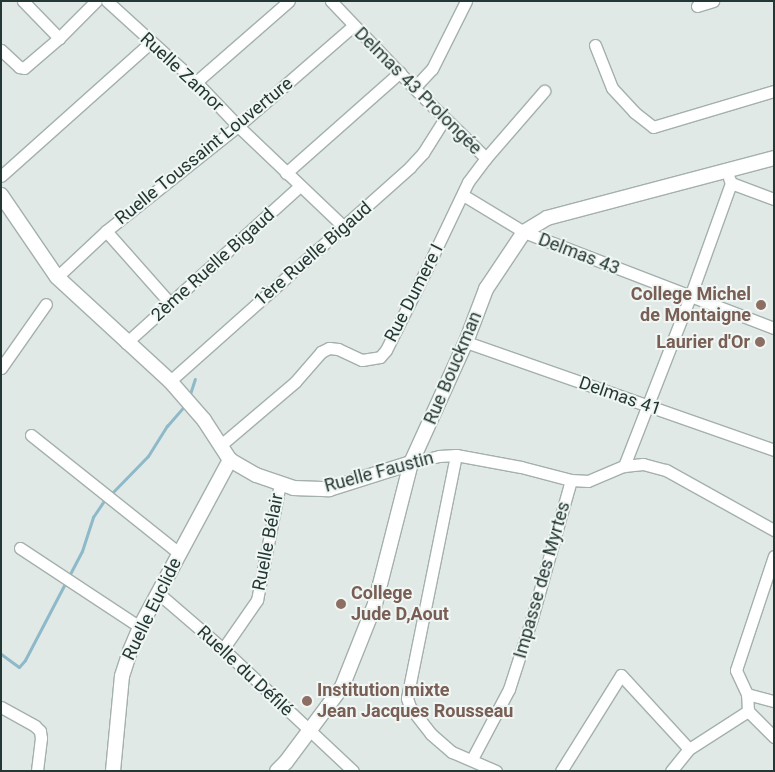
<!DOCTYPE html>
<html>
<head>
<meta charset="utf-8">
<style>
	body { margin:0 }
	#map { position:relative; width:775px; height:772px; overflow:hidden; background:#e0e9e6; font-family:Roboto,sans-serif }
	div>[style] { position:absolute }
	.stream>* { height:3px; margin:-1.5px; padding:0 1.5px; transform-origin:1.5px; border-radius:1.5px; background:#8eb9c8 }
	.roads { filter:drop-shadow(1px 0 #a4b0ad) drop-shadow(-1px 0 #a4b0ad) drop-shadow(0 1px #a4b0ad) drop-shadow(0 -1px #a4b0ad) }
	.minor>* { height:11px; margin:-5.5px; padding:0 5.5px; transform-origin:5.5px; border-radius:5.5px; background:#fff }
	.tertiary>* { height:14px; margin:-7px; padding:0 7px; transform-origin:7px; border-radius:7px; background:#fff }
	.dots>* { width:14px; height:14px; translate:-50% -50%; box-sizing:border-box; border:2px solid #f0f6f3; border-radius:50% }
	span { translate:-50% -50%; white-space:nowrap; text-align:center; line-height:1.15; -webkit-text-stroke:4px #f0f6f3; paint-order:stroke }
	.street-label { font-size:18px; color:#233734 }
	.education-label { font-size:18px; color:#785e54; font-weight:700 }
	.right { translate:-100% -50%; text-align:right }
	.left { translate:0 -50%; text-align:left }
	.frame { position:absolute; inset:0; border:2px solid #233734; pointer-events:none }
</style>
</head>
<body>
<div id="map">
	<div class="stream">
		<div style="left:189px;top:397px;width:19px;rotate:-72deg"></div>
		<div style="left:111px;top:494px;width:53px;rotate:-45.8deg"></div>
		<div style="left:148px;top:456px;width:36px;rotate:-58deg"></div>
		<div style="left:167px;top:426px;width:28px;rotate:-49deg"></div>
		<div style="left:1px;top:654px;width:22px;rotate:36deg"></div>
		<div style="left:19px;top:667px;width:9px;rotate:-49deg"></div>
		<div style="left:25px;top:660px;width:123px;rotate:-62.4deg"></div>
		<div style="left:82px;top:551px;width:36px;rotate:-72deg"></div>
		<div style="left:93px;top:517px;width:23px;rotate:-56deg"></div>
	</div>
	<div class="roads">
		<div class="minor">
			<div style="left:23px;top:1px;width:52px;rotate:45.8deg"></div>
			<div style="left:59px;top:38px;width:52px;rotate:-45deg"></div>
			<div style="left:107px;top:1px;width:120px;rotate:42.3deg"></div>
			<div style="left:196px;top:82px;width:61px;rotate:46.3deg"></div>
			<div style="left:238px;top:126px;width:146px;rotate:43.6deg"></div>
			<div style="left:331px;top:1px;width:120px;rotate:46.3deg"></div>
			<div style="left:414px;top:88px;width:100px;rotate:44.2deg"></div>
			<div style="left:697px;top:6px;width:17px;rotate:-17deg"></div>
			<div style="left:595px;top:45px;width:46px;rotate:68.4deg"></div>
			<div style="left:612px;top:88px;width:33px;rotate:47deg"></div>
			<div style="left:634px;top:112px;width:24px;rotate:38deg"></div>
			<div style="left:653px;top:127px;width:126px;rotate:-16.6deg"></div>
			<div style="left:1px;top:50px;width:25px;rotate:43deg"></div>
			<div style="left:19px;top:67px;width:5px;rotate:11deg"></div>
			<div style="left:24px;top:68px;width:46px;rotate:-40.6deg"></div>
			<div style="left:196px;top:82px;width:123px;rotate:-41.1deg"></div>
			<div style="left:414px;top:88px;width:26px;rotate:-47deg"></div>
			<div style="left:432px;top:69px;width:76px;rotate:-63.4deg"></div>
			<div style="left:286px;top:173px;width:152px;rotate:-41.5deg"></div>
			<div style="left:1px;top:176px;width:201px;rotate:-41.8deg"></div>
			<div style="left:729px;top:178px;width:5px;rotate:68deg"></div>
			<div style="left:731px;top:183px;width:46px;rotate:20.4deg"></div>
			<div style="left:463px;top:195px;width:71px;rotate:31.2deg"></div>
			<div style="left:524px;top:232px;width:268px;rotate:21deg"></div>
			<div style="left:106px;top:231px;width:96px;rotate:48.4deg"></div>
			<div style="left:57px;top:277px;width:67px;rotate:-43.2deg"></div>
			<div style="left:106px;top:231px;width:169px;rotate:-38.5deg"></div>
			<div style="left:238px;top:126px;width:152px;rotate:-41deg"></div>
			<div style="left:466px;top:342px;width:326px;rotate:19.3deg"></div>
			<div style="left:126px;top:343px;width:234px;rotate:-42.1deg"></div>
			<div style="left:1px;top:368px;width:78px;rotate:-54.9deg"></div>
			<div style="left:170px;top:381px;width:322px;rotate:-41.7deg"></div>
			<div style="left:410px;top:167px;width:19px;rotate:-47deg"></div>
			<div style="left:423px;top:153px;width:41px;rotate:-57.8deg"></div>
			<div style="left:31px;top:435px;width:189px;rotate:38.6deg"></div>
			<div style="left:222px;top:444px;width:96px;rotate:-40.3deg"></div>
			<div style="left:295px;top:382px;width:40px;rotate:-49deg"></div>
			<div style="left:321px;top:352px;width:9px;rotate:-27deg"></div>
			<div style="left:329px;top:348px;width:9px;rotate:6deg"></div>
			<div style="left:338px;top:349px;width:26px;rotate:25deg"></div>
			<div style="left:362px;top:360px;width:18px;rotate:-9deg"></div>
			<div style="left:380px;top:357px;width:9px;rotate:-49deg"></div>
			<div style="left:386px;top:350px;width:92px;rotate:-63.4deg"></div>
			<div style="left:427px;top:268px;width:95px;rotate:-64.5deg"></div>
			<div style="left:468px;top:182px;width:30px;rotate:-53deg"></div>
			<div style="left:486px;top:158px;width:89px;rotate:-49.1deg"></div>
			<div style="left:456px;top:455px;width:248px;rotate:101.4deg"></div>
			<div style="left:407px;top:698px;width:9px;rotate:72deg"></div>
			<div style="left:410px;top:707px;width:34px;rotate:52deg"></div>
			<div style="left:431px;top:734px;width:28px;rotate:41deg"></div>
			<div style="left:452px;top:752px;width:48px;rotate:23.4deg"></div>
			<div style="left:411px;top:463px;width:29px;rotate:-14deg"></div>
			<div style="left:439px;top:456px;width:17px;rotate:-3deg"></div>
			<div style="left:456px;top:455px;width:66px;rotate:10.5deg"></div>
			<div style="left:521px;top:467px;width:52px;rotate:14.6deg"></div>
			<div style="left:571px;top:480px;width:17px;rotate:3deg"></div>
			<div style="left:588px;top:481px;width:39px;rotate:-23deg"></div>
			<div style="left:624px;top:466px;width:19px;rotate:-6deg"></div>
			<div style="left:643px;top:464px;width:24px;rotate:15deg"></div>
			<div style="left:666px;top:470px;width:124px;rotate:29.1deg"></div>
			<div style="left:624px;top:466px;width:181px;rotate:-68.7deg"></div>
			<div style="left:690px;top:297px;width:121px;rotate:-70.2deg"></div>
			<div style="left:20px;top:548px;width:144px;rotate:33.4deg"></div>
			<div style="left:158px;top:593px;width:86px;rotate:40.7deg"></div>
			<div style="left:223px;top:649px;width:178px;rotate:43.2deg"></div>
			<div style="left:223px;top:649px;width:60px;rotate:-55.2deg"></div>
			<div style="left:257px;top:600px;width:118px;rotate:-78.8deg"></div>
			<div style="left:747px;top:694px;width:28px;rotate:15deg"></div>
			<div style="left:1px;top:707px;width:39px;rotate:29deg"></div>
			<div style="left:35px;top:726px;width:7px;rotate:45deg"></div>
			<div style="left:40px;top:731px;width:7px;rotate:82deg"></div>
			<div style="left:41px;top:738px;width:33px;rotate:97deg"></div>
			<div style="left:748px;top:711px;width:17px;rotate:-93deg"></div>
			<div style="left:747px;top:694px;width:26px;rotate:-115deg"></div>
			<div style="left:736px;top:670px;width:120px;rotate:-71.6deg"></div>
			<div style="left:748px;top:711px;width:37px;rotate:45deg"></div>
			<div style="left:472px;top:759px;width:79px;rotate:-62.1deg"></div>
			<div style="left:509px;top:689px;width:75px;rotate:-72.1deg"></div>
			<div style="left:532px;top:618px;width:143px;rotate:-74.2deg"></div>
			<div style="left:561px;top:771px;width:113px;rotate:-58deg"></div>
			<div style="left:621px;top:675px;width:100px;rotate:47.4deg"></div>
			<div style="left:671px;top:771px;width:28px;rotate:-51deg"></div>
			<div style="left:689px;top:749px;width:70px;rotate:-32.8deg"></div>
		</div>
		<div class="tertiary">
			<div style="left:1px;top:195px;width:99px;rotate:55.7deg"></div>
			<div style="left:57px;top:277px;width:154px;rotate:42.6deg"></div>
			<div style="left:170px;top:381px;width:52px;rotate:48.9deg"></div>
			<div style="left:204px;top:420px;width:48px;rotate:57deg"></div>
			<div style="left:230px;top:460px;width:30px;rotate:30deg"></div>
			<div style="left:256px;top:475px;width:39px;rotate:19deg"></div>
			<div style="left:293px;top:488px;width:36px;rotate:2deg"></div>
			<div style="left:329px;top:489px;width:86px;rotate:-17.6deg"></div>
			<div style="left:113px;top:771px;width:95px;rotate:-84.6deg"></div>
			<div style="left:122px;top:676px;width:26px;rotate:-72deg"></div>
			<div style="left:130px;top:651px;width:26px;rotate:-67deg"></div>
			<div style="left:140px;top:627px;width:190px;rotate:-61.7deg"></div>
			<div style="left:277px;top:771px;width:13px;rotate:-45deg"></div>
			<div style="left:286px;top:762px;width:94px;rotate:-53.3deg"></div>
			<div style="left:342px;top:687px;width:89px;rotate:-68.3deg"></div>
			<div style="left:375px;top:604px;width:146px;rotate:-75.7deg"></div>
			<div style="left:411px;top:463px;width:133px;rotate:-65.6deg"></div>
			<div style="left:466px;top:342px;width:57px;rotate:-69.3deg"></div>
			<div style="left:486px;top:289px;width:69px;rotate:-56.3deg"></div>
			<div style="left:524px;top:232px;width:27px;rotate:-31deg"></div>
			<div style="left:547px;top:218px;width:235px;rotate:-14.8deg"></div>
		</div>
	</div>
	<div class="dots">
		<div style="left:761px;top:305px;background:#8d6e63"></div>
		<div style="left:760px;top:342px;background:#8d6e63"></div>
		<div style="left:341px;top:604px;background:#8d6e63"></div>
		<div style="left:307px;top:701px;background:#8d6e63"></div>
	</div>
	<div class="street-label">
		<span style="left:182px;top:72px;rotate:43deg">Ruelle Zamor</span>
		<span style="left:418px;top:91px;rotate:45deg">Delmas 43 Prolongée</span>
		<span style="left:204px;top:151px;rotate:-39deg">Ruelle Toussaint Louverture</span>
		<span style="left:313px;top:254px;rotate:-41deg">1ère Ruelle Bigaud</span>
		<span style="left:579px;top:254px;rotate:21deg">Delmas 43</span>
		<span style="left:213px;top:265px;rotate:-42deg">2ème Ruelle Bigaud</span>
		<span style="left:414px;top:293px;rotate:-63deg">Rue Dumere I</span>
		<span style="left:453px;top:368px;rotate:-67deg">Rue Bouckman</span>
		<span style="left:620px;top:396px;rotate:19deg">Delmas 41</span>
		<span style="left:379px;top:472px;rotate:-15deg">Ruelle Faustin</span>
		<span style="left:268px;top:542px;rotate:-79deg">Ruelle Bélair</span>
		<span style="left:542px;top:580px;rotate:-74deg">Impasse des Myrtes</span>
		<span style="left:152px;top:609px;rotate:-64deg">Ruelle Euclide</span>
		<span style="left:245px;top:671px;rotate:43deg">Ruelle du Défilé</span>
	</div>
	<div class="education-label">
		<span class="right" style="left:751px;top:305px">College Michel<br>de Montaigne</span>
		<span class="right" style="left:750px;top:342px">Laurier d'Or</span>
		<span class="left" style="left:351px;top:604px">College<br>Jude D,Aout</span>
		<span class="left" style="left:317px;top:701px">Institution mixte<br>Jean Jacques Rousseau</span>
	</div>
	<div class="frame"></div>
</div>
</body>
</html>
